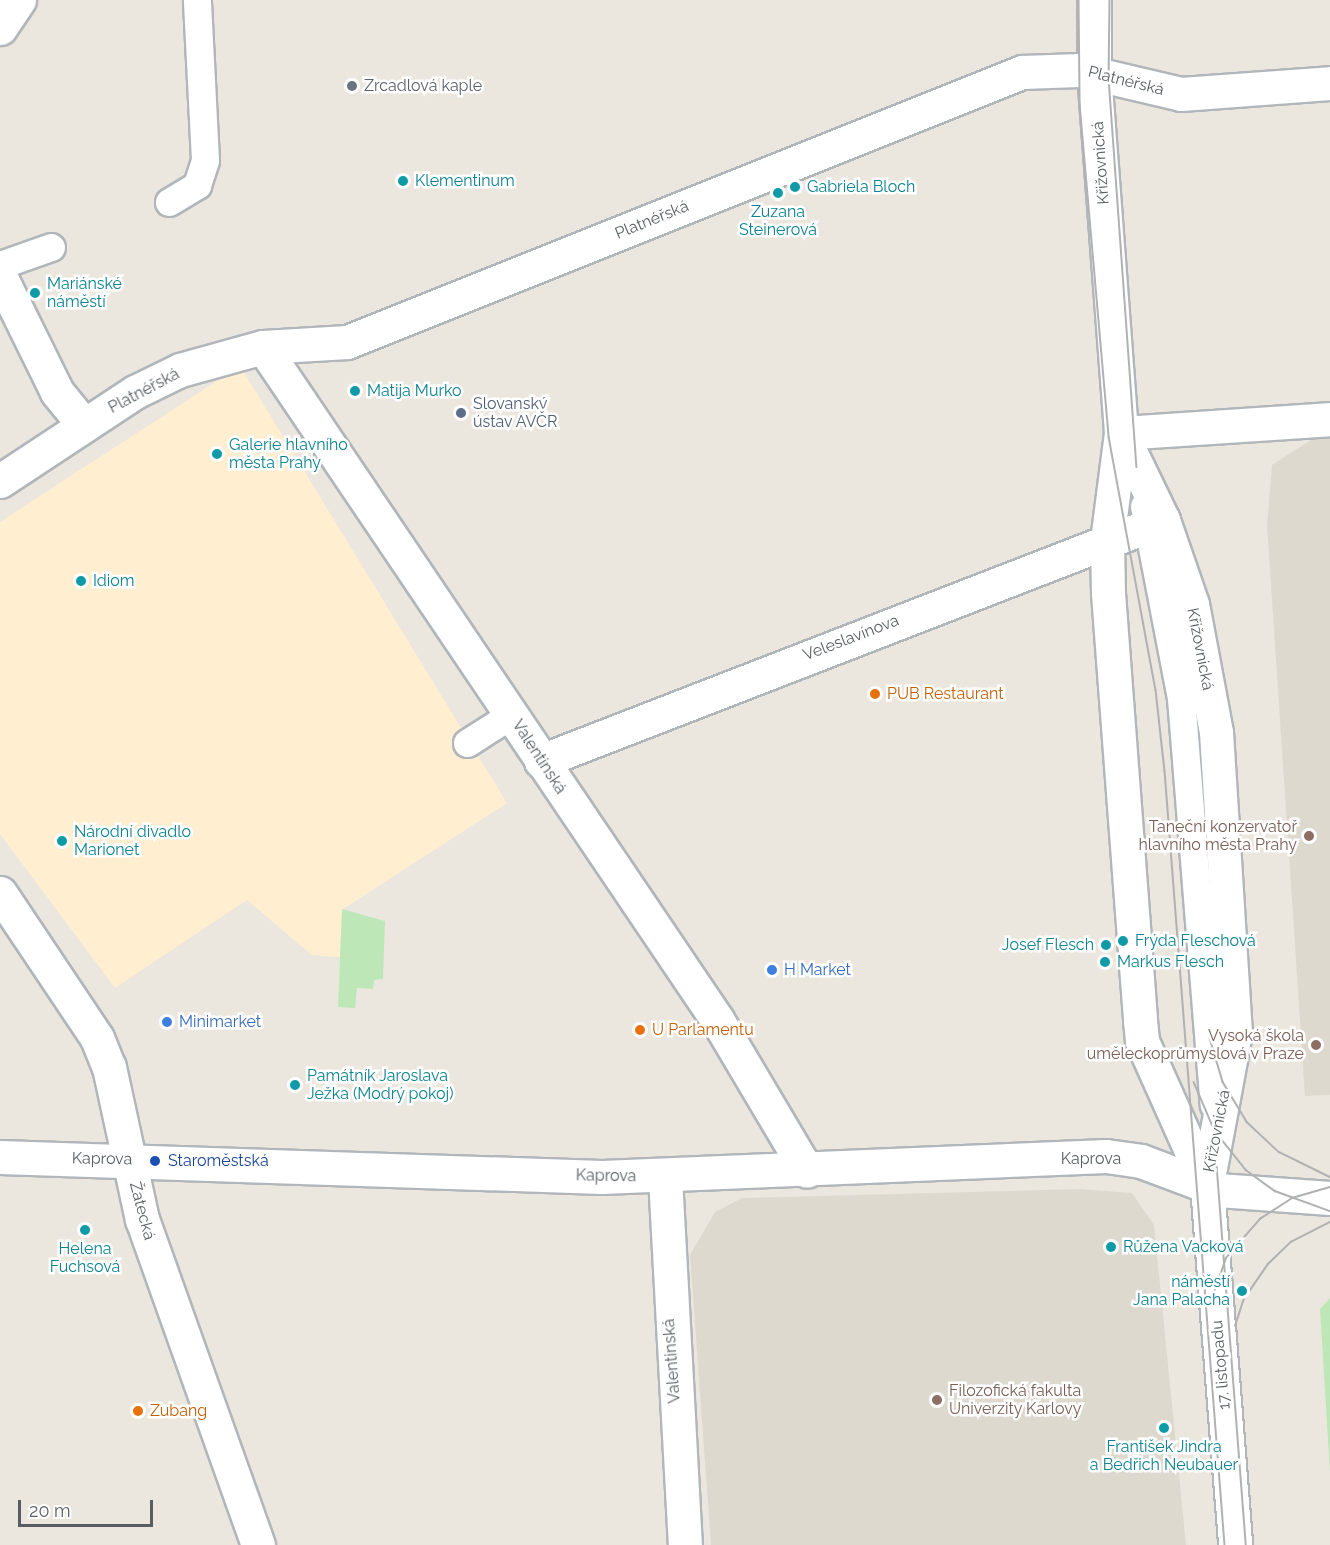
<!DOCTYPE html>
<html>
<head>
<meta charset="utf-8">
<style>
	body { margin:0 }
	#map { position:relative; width:1330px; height:1545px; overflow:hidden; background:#ece7de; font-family:Raleway,sans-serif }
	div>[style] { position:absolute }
	.commercial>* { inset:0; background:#ffeed0 }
	.education>* { inset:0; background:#ded9cf }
	.green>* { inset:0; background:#bde7b7 }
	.roads { filter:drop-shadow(2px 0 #b1b6bb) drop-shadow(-2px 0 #b1b6bb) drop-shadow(0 2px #b1b6bb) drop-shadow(0 -2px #b1b6bb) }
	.lane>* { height:27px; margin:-13.5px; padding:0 13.5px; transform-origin:13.5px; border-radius:13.5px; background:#fff }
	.street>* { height:33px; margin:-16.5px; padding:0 16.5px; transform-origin:16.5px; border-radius:16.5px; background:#fff }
	.tram>* { height:1.5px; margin:-0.75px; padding:0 0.75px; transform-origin:0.75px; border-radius:0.75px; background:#b0b1b2 }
	.dots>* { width:16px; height:16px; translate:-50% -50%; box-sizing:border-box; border:3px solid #fff; border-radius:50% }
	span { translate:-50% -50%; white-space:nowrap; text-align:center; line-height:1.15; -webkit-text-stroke:5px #fff; paint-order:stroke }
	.street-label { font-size:16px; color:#575d61 }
	.worship-label { font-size:16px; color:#5b616d }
	.left { translate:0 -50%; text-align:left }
	.culture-label { font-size:16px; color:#0d838f }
	.right { translate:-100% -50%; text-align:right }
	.service-label { font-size:16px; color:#4e5e75 }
	.food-label { font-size:16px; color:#c56008 }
	.education-label { font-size:16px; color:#785e54 }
	.shop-label { font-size:16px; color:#366cbe }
	.transit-label { font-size:16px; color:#164399 }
	.scale { position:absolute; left:18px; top:1500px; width:135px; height:27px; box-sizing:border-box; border:3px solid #575d61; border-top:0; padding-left:8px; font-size:18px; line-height:21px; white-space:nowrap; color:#575d61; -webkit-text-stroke:4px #fff; paint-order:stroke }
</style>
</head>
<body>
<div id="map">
	<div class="commercial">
		<div style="clip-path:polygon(240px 366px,507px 803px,343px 909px,340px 957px,312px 955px,247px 900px,115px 988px,0 834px,0 522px)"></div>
	</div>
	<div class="education">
		<div style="clip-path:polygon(1330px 437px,1330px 1095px,1305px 1096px,1267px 525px,1272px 465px,1314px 438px)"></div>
		<div style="clip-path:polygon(1079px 1189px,1132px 1193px,1154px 1225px,1186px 1545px,711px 1545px,690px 1255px,715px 1212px,742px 1198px)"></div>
	</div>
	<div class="green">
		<div style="clip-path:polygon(342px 909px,385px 921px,383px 979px,374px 980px,373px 989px,357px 988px,355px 1008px,338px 1007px)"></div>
		<div style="clip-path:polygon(1330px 1298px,1330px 1473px,1320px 1309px)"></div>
	</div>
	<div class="roads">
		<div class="lane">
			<div style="left:169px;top:202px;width:33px;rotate:-31deg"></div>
			<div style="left:197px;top:185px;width:26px;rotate:-72deg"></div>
			<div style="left:205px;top:160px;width:160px;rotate:-92.9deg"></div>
			<div style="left:0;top:265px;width:54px;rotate:-19.4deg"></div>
			<div style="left:1144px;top:506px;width:196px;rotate:79.1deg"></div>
			<div style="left:1181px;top:698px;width:408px;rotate:85.4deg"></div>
			<div style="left:467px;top:743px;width:52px;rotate:-32.5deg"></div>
		</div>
		<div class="street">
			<div style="left:1094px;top:0;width:73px;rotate:90deg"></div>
			<div style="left:1094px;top:73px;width:361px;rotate:85.7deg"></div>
			<div style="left:1121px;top:433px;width:109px;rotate:97.4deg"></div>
			<div style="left:1107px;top:541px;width:52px;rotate:88.9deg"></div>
			<div style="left:1108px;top:593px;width:429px;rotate:85.7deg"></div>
			<div style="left:1140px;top:1021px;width:20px;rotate:84deg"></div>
			<div style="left:1142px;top:1041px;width:159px;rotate:65.9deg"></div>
			<div style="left:1207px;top:1186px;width:360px;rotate:85.5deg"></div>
			<div style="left:0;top:28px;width:34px;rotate:-56deg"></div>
			<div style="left:0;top:276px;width:129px;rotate:63.8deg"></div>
			<div style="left:57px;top:392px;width:43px;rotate:50.7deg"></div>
			<div style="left:263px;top:347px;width:813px;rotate:55.98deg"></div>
			<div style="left:718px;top:1021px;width:174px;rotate:59.3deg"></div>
			<div style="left:1121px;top:433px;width:97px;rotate:64.2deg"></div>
			<div style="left:1163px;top:520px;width:89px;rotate:71deg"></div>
			<div style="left:1192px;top:604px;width:130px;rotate:79.4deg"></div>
			<div style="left:1216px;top:732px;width:302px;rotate:86.4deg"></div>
			<div style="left:1235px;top:1033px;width:154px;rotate:100.5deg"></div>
			<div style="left:1121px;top:433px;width:209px;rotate:-3.8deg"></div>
			<div style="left:0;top:481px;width:162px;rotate:-33.4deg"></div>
			<div style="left:135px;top:392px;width:50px;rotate:-26.1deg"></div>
			<div style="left:180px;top:370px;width:86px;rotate:-15.5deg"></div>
			<div style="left:263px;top:347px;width:84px;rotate:-3.4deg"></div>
			<div style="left:347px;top:342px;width:727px;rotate:-21.8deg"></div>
			<div style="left:1022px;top:72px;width:57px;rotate:-2deg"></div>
			<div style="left:1079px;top:70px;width:105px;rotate:13.2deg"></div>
			<div style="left:1181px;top:94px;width:149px;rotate:-4.2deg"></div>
			<div style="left:541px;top:761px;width:667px;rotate:-21.18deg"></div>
			<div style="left:0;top:893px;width:174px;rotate:56.2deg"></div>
			<div style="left:97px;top:1038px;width:31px;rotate:68deg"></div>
			<div style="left:109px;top:1067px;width:156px;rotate:77.8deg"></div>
			<div style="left:142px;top:1219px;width:346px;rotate:70.4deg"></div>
			<div style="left:0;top:1157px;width:602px;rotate:1.9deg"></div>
			<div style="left:602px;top:1177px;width:504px;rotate:-2.39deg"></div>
			<div style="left:1106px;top:1156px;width:35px;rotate:8deg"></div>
			<div style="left:1141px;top:1161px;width:82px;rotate:20.6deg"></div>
			<div style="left:1218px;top:1190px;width:112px;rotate:4.1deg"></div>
			<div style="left:665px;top:1177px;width:369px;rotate:86.9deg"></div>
		</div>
	</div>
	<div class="tram">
		<div style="left:1079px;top:0;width:104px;rotate:89.4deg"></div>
		<div style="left:1080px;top:104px;width:334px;rotate:85deg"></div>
		<div style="left:1109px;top:437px;width:257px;rotate:79.5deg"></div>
		<div style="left:1156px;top:690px;width:81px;rotate:83.7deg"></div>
		<div style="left:1165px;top:771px;width:776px;rotate:85.57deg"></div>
		<div style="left:1110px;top:0;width:78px;rotate:90.7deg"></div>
		<div style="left:1109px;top:78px;width:390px;rotate:85.9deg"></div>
		<div style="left:1210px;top:1038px;width:46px;rotate:73.5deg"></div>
		<div style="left:1223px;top:1082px;width:47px;rotate:59deg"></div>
		<div style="left:1247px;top:1122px;width:44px;rotate:43.2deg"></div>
		<div style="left:1279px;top:1152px;width:57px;rotate:26.1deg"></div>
		<div style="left:1194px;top:1082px;width:53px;rotate:66.8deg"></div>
		<div style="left:1215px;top:1131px;width:50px;rotate:51.5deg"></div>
		<div style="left:1246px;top:1170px;width:36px;rotate:36deg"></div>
		<div style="left:1275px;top:1191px;width:59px;rotate:20deg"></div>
		<div style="left:1215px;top:1139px;width:407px;rotate:85.6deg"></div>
		<div style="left:1211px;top:1302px;width:46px;rotate:-71.2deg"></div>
		<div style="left:1226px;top:1258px;width:52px;rotate:-48.9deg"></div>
		<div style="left:1260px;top:1219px;width:38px;rotate:-33deg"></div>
		<div style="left:1292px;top:1198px;width:40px;rotate:-16deg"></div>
		<div style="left:1235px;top:1326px;width:28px;rotate:-72deg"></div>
		<div style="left:1244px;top:1299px;width:42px;rotate:-55.6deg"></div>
		<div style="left:1268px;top:1264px;width:32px;rotate:-44deg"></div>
		<div style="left:1291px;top:1242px;width:44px;rotate:-27.1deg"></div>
	</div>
	<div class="dots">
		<div style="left:352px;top:86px;background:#6b7280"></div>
		<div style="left:403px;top:181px;background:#0f9aa8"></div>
		<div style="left:795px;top:187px;background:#0f9aa8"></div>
		<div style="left:778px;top:193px;background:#0f9aa8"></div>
		<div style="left:35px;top:293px;background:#0f9aa8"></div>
		<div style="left:355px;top:391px;background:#0f9aa8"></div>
		<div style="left:461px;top:413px;background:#5c6f8a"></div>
		<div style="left:217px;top:454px;background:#0f9aa8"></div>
		<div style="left:81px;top:581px;background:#0f9aa8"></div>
		<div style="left:875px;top:694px;background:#e8710a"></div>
		<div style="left:1309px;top:836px;background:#8d6e63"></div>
		<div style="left:62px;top:841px;background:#0f9aa8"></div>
		<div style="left:1123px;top:941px;background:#0f9aa8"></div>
		<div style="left:1106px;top:945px;background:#0f9aa8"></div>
		<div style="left:1105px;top:962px;background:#0f9aa8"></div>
		<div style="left:772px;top:970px;background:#3f7fe0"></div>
		<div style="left:167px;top:1022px;background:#3f7fe0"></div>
		<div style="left:640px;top:1030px;background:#e8710a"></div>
		<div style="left:1316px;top:1045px;background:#8d6e63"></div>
		<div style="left:295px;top:1085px;background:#0f9aa8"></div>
		<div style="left:155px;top:1161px;background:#1a4fb4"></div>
		<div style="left:85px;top:1230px;background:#0f9aa8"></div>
		<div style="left:1111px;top:1247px;background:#0f9aa8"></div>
		<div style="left:1242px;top:1291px;background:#0f9aa8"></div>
		<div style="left:937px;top:1400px;background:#8d6e63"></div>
		<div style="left:138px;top:1411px;background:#e8710a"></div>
		<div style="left:1164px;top:1428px;background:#0f9aa8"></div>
	</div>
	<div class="street-label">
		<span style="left:1126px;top:81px;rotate:14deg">Platnéřská</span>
		<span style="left:1101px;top:163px;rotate:-94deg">Křižovnická</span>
		<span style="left:652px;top:220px;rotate:-22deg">Platnéřská</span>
		<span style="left:144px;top:391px;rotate:-28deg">Platnéřská</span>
		<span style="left:851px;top:638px;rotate:-21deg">Veleslavínova</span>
		<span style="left:1200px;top:649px;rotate:79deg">Křižovnická</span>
		<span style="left:539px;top:757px;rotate:57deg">Valentinská</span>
		<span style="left:1217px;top:1131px;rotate:-79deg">Křižovnická</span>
		<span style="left:102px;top:1159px;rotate:1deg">Kaprova</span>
		<span style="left:1091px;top:1159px">Kaprova</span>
		<span style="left:606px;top:1176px;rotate:1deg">Kaprova</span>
		<span style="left:142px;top:1211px;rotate:75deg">Žatecká</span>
		<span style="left:672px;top:1361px;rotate:-94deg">Valentinská</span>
		<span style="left:1221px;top:1365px;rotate:-95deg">17. listopadu</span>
	</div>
	<div class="worship-label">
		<span class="left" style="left:364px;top:86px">Zrcadlová kaple</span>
	</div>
	<div class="culture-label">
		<span class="left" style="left:415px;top:181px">Klementinum</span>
		<span class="left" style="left:807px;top:187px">Gabriela Bloch</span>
		<span style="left:778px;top:221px">Zuzana<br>Steinerová</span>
		<span class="left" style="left:47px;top:293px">Mariánské<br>náměstí</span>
		<span class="left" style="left:367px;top:391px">Matija Murko</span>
		<span class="left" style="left:229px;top:454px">Galerie hlavního<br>města Prahy</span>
		<span class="left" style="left:93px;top:581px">Idiom</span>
		<span class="left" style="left:74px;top:841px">Národní divadlo<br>Marionet</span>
		<span class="left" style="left:1135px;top:941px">Frýda Fleschová</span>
		<span class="right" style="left:1094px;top:945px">Josef Flesch</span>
		<span class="left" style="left:1117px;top:962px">Markus Flesch</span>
		<span class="left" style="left:307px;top:1085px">Památník Jaroslava<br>Ježka (Modrý pokoj)</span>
		<span class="left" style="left:1123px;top:1247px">Růžena Vacková</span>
		<span style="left:85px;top:1258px">Helena<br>Fuchsová</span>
		<span class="right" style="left:1230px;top:1291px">náměstí<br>Jana Palacha</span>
		<span style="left:1164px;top:1456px">František Jindra<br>a Bedřich Neubauer</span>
	</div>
	<div class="service-label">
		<span class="left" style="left:473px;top:413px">Slovanský<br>ústav AVČR</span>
	</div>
	<div class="food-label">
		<span class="left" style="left:887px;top:694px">PUB Restaurant</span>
		<span class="left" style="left:652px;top:1030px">U Parlamentu</span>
		<span class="left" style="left:150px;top:1411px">Zubang</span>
	</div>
	<div class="education-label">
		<span class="right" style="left:1297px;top:836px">Taneční konzervatoř<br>hlavního města Prahy</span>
		<span class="right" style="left:1304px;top:1045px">Vysoká škola<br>uměleckoprůmyslová v Praze</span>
		<span class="left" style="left:949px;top:1400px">Filozofická fakulta<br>Univerzity Karlovy</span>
	</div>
	<div class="shop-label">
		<span class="left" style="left:784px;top:970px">H Market</span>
		<span class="left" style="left:179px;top:1022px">Minimarket</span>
	</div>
	<div class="transit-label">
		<span class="left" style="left:168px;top:1161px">Staroměstská</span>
	</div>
	<div class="scale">20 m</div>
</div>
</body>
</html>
